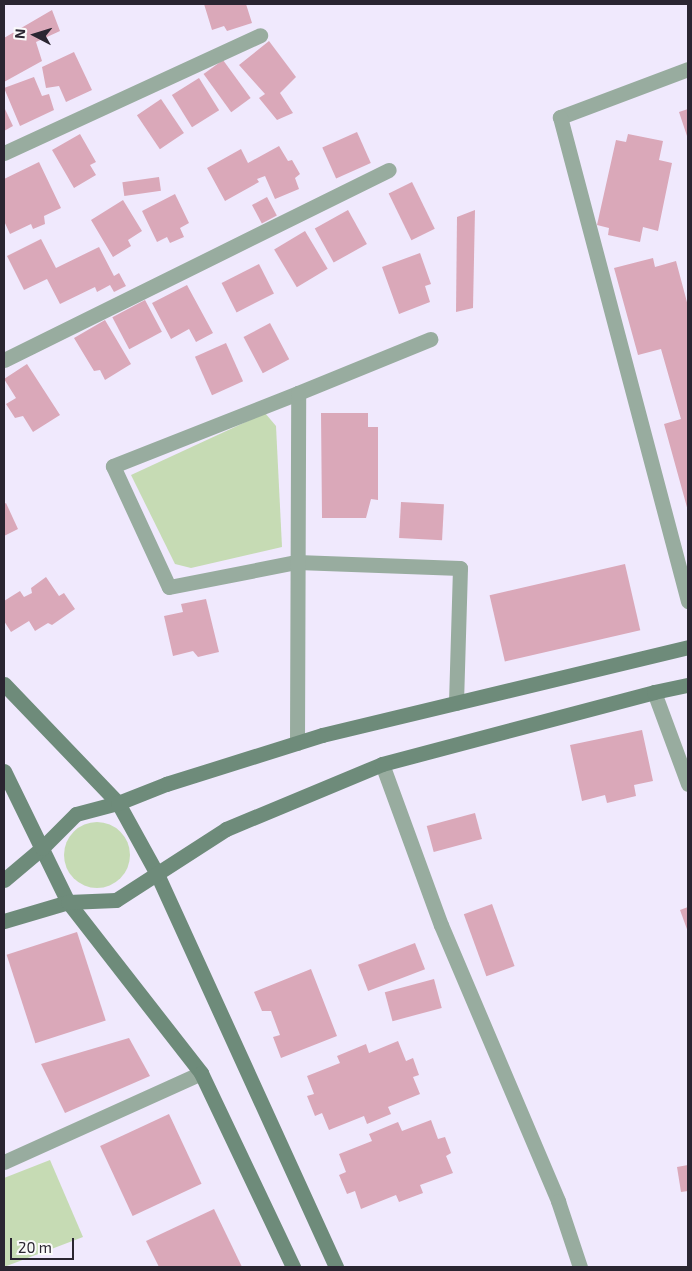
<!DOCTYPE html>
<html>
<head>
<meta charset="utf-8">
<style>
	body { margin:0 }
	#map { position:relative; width:692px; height:1271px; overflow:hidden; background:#f0e9fd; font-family:"Exo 2",sans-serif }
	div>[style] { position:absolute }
	.green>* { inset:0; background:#c6dbb4 }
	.round { border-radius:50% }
	.building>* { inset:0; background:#daa8b9; transform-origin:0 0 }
	.street>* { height:15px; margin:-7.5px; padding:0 7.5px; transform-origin:7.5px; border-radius:7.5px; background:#98ac9f }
	.secondary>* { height:15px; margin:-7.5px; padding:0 7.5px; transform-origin:7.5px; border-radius:7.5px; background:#6e8b7a }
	span { translate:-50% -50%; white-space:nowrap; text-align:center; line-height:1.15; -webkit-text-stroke:4.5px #fafafa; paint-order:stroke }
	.frame { position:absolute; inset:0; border:5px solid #2a2531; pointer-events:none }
	.north { position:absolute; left:10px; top:10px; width:50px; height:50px; -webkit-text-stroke:4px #fafafa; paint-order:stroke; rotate:275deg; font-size:14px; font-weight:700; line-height:20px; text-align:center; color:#2a2531 }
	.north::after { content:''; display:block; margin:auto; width:18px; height:22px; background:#2a2531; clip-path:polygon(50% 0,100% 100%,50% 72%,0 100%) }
	.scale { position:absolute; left:10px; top:1238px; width:64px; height:22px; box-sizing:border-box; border:2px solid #2a2531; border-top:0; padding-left:6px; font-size:15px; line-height:18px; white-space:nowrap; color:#2a2531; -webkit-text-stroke:4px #fafafa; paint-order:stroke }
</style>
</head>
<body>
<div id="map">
	<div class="green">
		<div style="clip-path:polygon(265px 413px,276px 426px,282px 547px,191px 568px,175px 564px,131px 475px)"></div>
		<div class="round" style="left:64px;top:822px;width:66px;height:66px"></div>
		<div style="clip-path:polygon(50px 1160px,83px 1237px,4px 1267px,4px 1178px)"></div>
	</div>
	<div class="building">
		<div style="clip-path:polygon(204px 4px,246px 4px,252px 23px,227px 31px,224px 26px,212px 30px)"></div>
		<div style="clip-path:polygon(52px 10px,60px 31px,36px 42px,42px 61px,4px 82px,4px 38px)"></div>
		<div style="clip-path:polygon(269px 41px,296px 77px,280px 93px,293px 113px,277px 120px,259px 98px,265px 94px,239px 65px)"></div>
		<div style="clip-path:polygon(74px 52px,92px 90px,66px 102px,59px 86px,46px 88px,42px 67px)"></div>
		<div style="left:223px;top:60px;width:47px;height:24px;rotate:54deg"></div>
		<div style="clip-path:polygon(34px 77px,42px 96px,49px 94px,54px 110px,20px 126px,4px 88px)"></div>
		<div style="left:199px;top:78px;width:38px;height:32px;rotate:58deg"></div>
		<div style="left:161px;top:99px;width:41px;height:29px;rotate:56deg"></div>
		<div style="clip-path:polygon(4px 107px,13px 126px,4px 131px)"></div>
		<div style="clip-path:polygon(688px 109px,688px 139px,679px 112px)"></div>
		<div style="left:357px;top:132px;width:34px;height:38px;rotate:66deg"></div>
		<div style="clip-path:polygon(80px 134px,96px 162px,90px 165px,96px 175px,74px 188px,52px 150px)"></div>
		<div style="clip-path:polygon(628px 134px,663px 141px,659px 160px,672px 163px,658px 231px,643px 227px,640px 242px,608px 235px,609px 228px,597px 225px,616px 140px,626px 142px)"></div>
		<div style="clip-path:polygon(279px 146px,288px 161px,292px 160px,300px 174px,295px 178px,299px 189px,275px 199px,265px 176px,257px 179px,259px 182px,225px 201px,207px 168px,241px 149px,248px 163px)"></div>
		<div style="clip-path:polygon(39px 162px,61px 208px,44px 216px,45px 224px,33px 229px,31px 224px,10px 234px,4px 221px,4px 179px)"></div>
		<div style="left:159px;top:177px;width:14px;height:37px;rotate:82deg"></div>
		<div style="left:412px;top:182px;width:52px;height:26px;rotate:64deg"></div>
		<div style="clip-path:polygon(175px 194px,189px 223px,180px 228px,184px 237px,170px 243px,167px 237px,157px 242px,142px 211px)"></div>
		<div style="left:267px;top:197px;width:21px;height:17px;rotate:62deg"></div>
		<div style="clip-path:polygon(123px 200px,142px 231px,128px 240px,131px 246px,113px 257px,91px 220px)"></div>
		<div style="left:348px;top:210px;width:39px;height:38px;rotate:61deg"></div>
		<div style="clip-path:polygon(475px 210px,473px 308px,456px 312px,457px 217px)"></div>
		<div style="left:305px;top:231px;width:44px;height:36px;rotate:59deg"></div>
		<div style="clip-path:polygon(41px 239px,56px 268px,99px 247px,114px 276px,119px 273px,126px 286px,114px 292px,110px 285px,97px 292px,95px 287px,60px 304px,47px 279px,24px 290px,7px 256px)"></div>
		<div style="clip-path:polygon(420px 253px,431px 284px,425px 286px,430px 302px,399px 314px,382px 267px)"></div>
		<div style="clip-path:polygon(653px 258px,655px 267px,676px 261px,688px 306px,688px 511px,664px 424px,681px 419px,661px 349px,638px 355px,614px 268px)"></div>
		<div style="left:259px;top:264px;width:33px;height:42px;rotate:63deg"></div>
		<div style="clip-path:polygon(187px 285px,213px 333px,196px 342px,189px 329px,171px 339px,152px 303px)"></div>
		<div style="left:145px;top:300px;width:36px;height:37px;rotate:62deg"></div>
		<div style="clip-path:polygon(105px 320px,131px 364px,105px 380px,100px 370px,94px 371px,74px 338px)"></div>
		<div style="left:270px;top:323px;width:41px;height:30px;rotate:62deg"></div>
		<div style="left:226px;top:343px;width:42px;height:34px;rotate:66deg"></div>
		<div style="clip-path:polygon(27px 364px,60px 415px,33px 432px,23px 416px,15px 418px,6px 404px,16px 398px,4px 379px)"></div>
		<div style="clip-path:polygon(321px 413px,368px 413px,368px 427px,378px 427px,378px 500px,371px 499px,366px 518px,322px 518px)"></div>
		<div style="left:401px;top:502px;width:43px;height:36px;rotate:3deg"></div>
		<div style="clip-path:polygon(6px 503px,18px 529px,4px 536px,4px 504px)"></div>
		<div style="left:625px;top:564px;width:68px;height:139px;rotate:77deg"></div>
		<div style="clip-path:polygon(46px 577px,59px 596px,64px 593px,75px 609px,52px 625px,48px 623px,35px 631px,29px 621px,11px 632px,4px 621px,4px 601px,20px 591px,24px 597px,32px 593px,31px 588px)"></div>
		<div style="clip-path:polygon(206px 599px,219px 652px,198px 657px,193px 651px,173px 656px,164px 616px,183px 612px,181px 604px)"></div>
		<div style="clip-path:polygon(642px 730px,653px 781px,634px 785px,636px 796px,607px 803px,605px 795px,582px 801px,570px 745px)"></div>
		<div style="left:475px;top:813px;width:27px;height:50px;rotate:75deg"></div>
		<div style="left:492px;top:904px;width:66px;height:30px;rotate:70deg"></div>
		<div style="clip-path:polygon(688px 907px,688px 932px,680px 910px)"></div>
		<div style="left:77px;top:932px;width:93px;height:74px;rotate:72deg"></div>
		<div style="left:415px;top:943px;width:28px;height:61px;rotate:69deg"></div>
		<div style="clip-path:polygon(311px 969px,337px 1036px,281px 1058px,273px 1037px,280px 1035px,271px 1011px,262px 1011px,254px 992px)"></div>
		<div style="left:434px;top:979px;width:30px;height:51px;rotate:75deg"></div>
		<div style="clip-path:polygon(129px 1038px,150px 1076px,65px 1113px,41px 1064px)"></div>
		<div style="clip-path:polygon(398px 1041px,406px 1061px,413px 1058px,419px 1075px,413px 1077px,420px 1094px,388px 1107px,391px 1114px,367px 1124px,364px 1116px,329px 1130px,322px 1113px,315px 1116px,307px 1096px,314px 1094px,307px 1076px,340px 1063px,337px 1056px,366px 1044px,369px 1053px)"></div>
		<div style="left:169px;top:1114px;width:77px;height:76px;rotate:65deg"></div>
		<div style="clip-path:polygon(431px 1120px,438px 1139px,445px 1137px,451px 1153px,446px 1156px,453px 1173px,420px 1185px,423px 1193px,399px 1202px,396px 1195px,361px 1209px,355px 1191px,347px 1194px,339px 1175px,346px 1172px,339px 1154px,372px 1141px,369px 1134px,398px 1122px,402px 1131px)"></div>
		<div style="clip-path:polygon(688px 1165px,688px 1191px,681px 1192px,677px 1167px)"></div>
		<div style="clip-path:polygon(214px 1209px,242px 1267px,159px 1267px,146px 1241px)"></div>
	</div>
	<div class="street">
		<div style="left:688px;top:69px;width:137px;rotate:159.4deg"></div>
		<div style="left:560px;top:117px;width:501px;rotate:75.19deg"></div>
		<div style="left:4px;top:153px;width:282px;rotate:-24.7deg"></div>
		<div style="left:4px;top:360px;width:429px;rotate:-26.3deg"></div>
		<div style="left:298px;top:393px;width:199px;rotate:158.5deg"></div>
		<div style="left:113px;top:466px;width:133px;rotate:65.2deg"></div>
		<div style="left:169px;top:587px;width:130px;rotate:-11.1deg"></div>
		<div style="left:297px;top:562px;width:163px;rotate:2.1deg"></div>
		<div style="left:460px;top:568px;width:135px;rotate:91.7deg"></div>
		<div style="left:654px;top:692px;width:98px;rotate:69.7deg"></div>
		<div style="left:297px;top:743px;width:350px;rotate:-89.8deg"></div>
		<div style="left:298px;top:393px;width:143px;rotate:-22.2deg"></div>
		<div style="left:382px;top:764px;width:171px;rotate:69.9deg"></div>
		<div style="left:441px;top:925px;width:300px;rotate:67deg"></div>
		<div style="left:558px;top:1201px;width:70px;rotate:71.6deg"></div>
		<div style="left:4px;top:1162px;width:216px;rotate:-24.3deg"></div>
	</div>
	<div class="secondary">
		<div style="left:4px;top:684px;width:165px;rotate:46.2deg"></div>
		<div style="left:118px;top:803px;width:81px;rotate:61.2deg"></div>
		<div style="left:157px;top:874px;width:432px;rotate:65.5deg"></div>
		<div style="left:4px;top:771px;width:146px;rotate:64deg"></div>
		<div style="left:68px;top:902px;width:217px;rotate:52.1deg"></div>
		<div style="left:201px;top:1073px;width:215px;rotate:64.6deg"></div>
		<div style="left:4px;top:880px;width:50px;rotate:-40.1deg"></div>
		<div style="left:42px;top:848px;width:48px;rotate:-45deg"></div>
		<div style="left:76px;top:814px;width:43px;rotate:-14.7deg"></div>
		<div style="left:118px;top:803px;width:52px;rotate:-21.6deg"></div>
		<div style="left:166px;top:784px;width:164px;rotate:-17.4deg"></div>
		<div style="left:322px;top:735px;width:376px;rotate:-13.5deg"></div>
		<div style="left:4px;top:921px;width:67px;rotate:-16.5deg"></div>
		<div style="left:68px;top:902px;width:48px;rotate:-2.4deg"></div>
		<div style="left:116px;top:900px;width:131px;rotate:-32.8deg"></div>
		<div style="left:226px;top:829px;width:169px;rotate:-22.6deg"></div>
		<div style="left:382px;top:764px;width:281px;rotate:-14.8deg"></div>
		<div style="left:654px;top:692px;width:35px;rotate:-12deg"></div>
	</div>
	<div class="frame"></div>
	<div class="north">N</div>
	<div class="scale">20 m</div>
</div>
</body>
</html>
